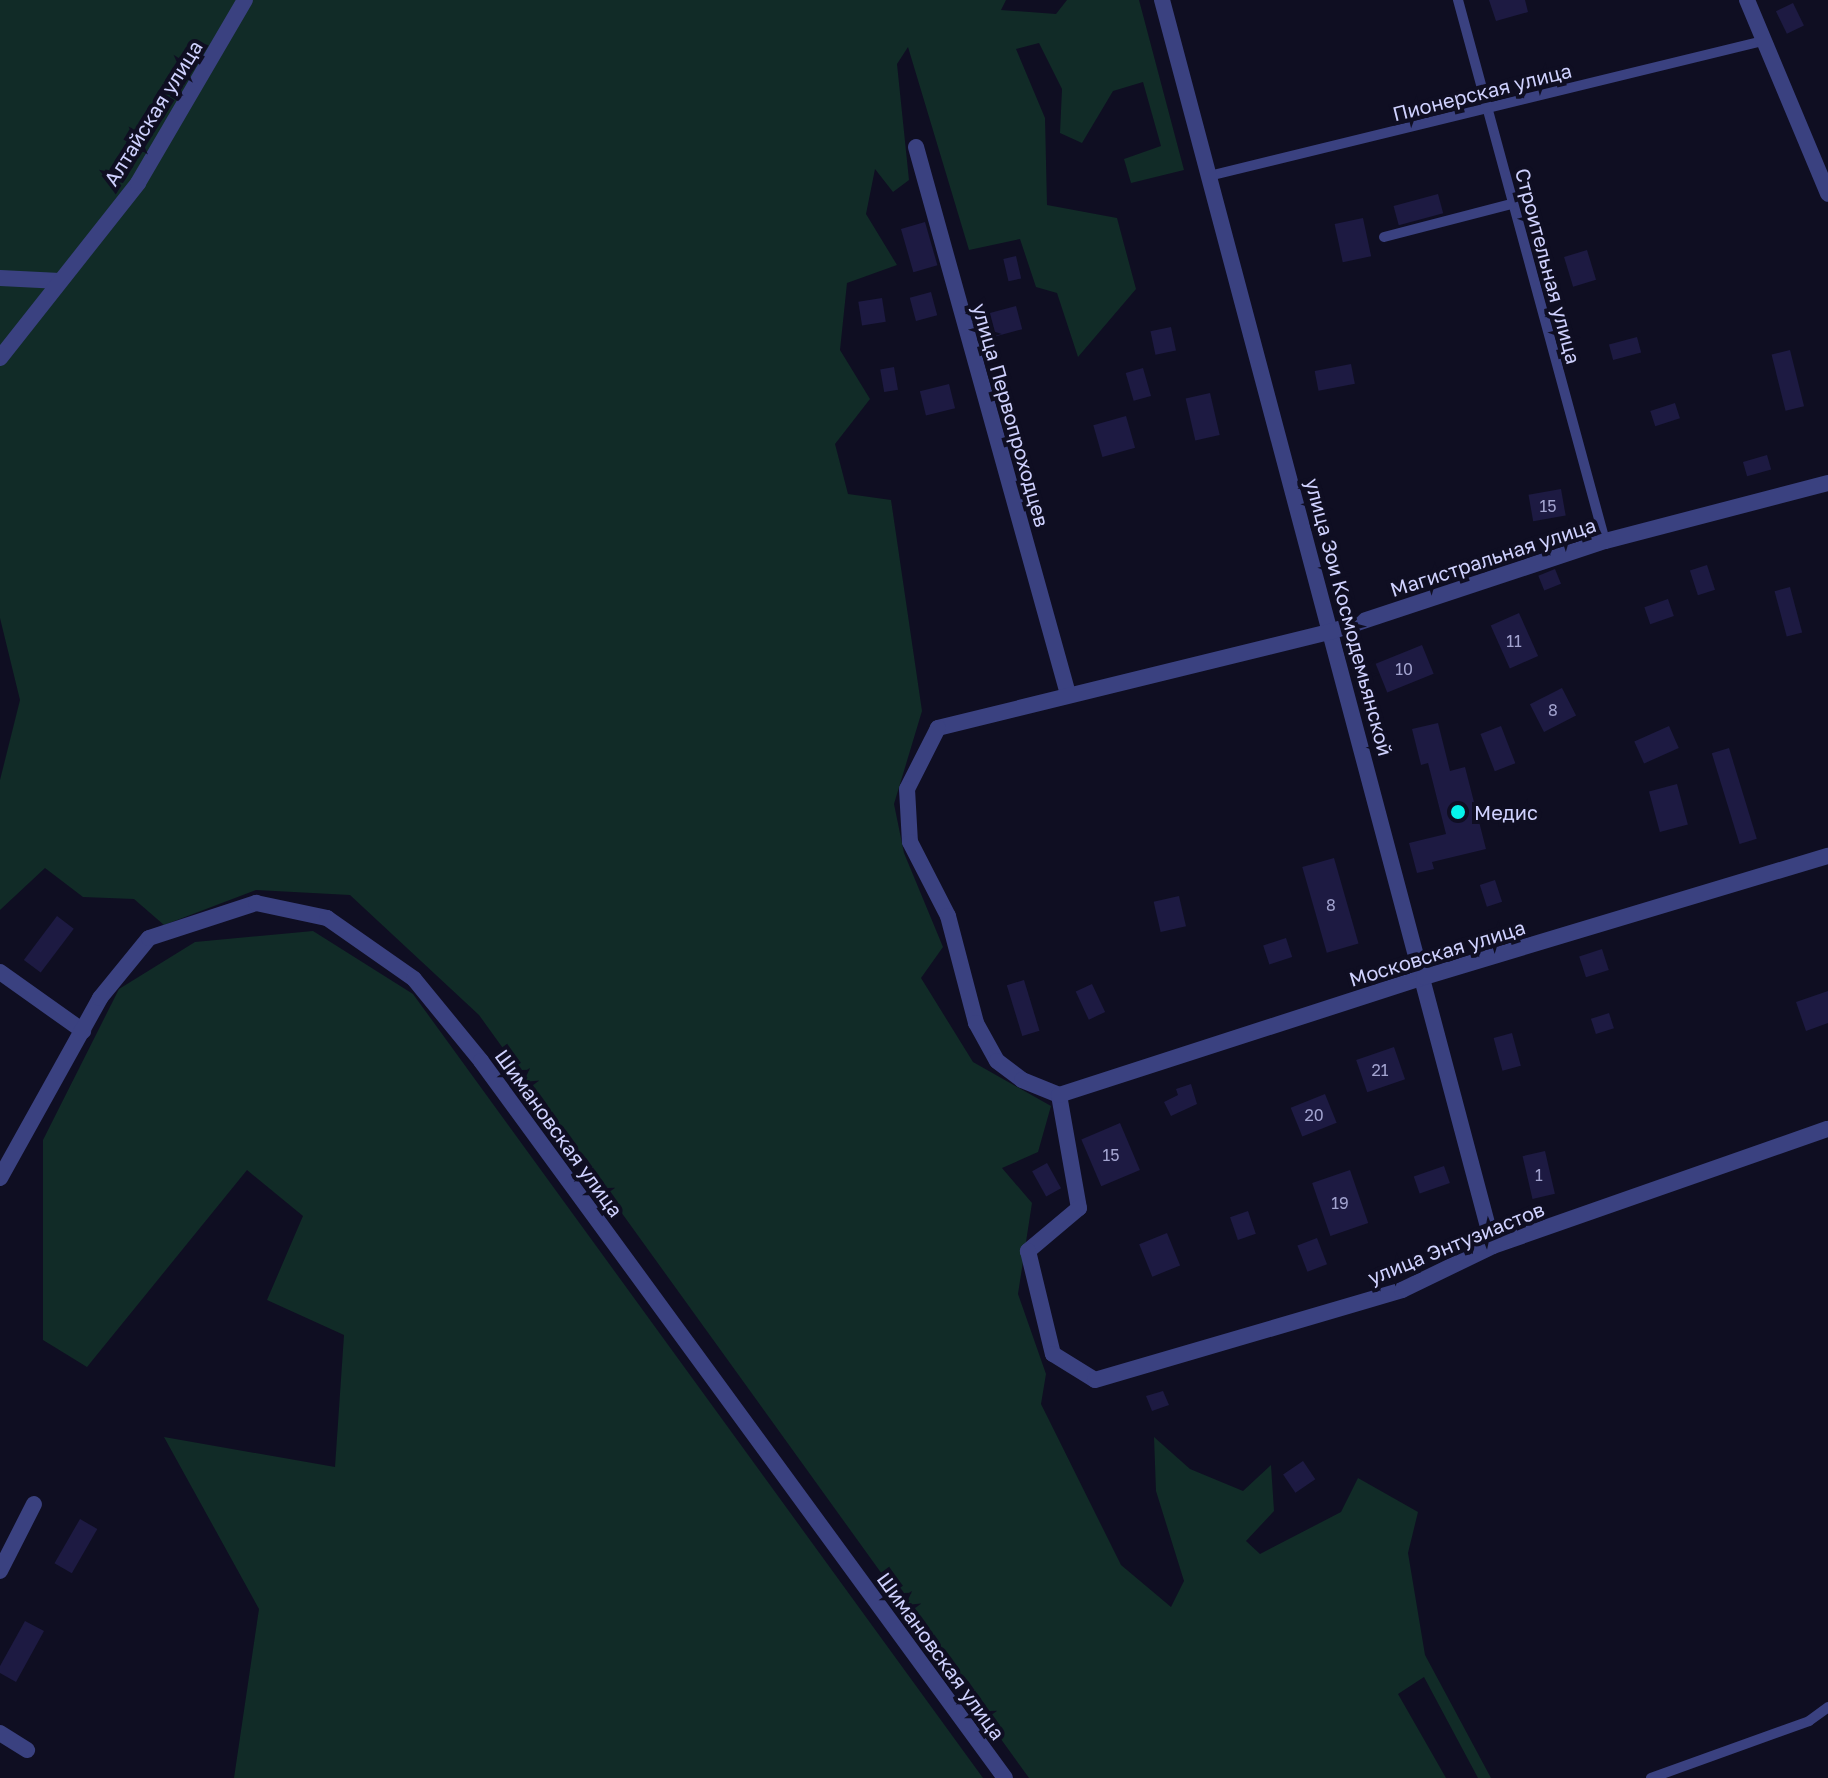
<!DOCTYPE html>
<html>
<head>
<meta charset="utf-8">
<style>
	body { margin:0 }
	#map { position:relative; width:1828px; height:1778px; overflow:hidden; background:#0f0e22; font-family:"Golos Text",sans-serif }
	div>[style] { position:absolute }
	.green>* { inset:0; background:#112b27 }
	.building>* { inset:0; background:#1d1a42; transform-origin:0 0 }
	.lane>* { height:10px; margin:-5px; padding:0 5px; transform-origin:5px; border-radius:5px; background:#3a4180 }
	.street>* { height:16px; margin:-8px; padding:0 8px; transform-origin:8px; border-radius:8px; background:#3a4180 }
	.dots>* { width:22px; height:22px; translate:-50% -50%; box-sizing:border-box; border:4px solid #0f0e22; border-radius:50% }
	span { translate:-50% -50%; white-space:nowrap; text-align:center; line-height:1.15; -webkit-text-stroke:8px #0f0e22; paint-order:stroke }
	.number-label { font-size:16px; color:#a2a3cf }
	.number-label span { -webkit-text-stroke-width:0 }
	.street-label { font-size:20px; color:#cfd1fe }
	.poi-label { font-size:20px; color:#cfd1fe }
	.left { translate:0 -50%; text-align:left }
</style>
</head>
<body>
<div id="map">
	<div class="green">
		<div style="clip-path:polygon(0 0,1006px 0,1001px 10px,1056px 14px,1067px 0,1139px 0,1184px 170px,1131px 183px,1124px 159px,1161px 146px,1143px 82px,1113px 91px,1082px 143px,1060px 133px,1062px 89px,1039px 43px,1016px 49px,1045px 118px,1047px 205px,1117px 218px,1136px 289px,1078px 357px,1057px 293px,1036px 287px,1020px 239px,969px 250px,908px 47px,897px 64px,909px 180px,893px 192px,875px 169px,866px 214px,897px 265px,847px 283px,840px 350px,870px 399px,835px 444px,848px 494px,891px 500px,922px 711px,894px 804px,904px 853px,943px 947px,921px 978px,973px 1062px,1051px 1106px,1038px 1152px,1002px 1168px,1032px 1203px,1018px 1294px,1046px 1374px,1041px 1404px,1121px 1565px,1171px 1607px,1184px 1581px,1156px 1491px,1154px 1437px,1190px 1469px,1243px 1491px,1271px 1465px,1274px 1511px,1246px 1541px,1260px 1554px,1341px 1512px,1358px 1478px,1418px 1512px,1408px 1553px,1425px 1655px,1491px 1778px,1478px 1778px,1424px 1677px,1398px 1694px,1446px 1778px,1029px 1778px,479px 1015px,350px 895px,256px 890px,164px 925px,134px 899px,83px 897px,45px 868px,0 910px,0 780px,20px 700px,0 618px)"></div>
		<div style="clip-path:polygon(313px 931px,413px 994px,983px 1778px,234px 1778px,259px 1609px,164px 1437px,335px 1467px,344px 1335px,267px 1300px,303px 1216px,247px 1170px,87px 1367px,43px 1340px,43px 1140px,119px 989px,195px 942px)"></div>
	</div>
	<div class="building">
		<div style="clip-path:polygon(1489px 0,1525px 0,1528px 12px,1496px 21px)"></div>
		<div style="left:1793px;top:3px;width:25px;height:19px;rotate:64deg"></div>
		<div style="left:1438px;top:194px;width:20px;height:46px;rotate:75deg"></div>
		<div style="left:1363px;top:218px;width:39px;height:29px;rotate:78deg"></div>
		<div style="left:925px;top:222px;width:45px;height:25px;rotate:74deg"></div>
		<div style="left:1587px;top:250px;width:31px;height:24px;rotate:73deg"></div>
		<div style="left:1016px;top:256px;width:23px;height:13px;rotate:77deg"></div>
		<div style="left:931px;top:292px;width:24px;height:22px;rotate:75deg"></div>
		<div style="left:882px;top:298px;width:24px;height:24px;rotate:81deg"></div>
		<div style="left:1016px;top:306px;width:24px;height:27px;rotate:75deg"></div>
		<div style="left:1171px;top:327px;width:24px;height:21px;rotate:78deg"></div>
		<div style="left:1637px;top:337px;width:16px;height:29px;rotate:75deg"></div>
		<div style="left:1790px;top:350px;width:58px;height:19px;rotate:76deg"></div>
		<div style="left:1351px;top:364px;width:20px;height:37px;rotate:79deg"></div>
		<div style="left:894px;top:367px;width:23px;height:14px;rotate:80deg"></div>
		<div style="left:1143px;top:368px;width:29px;height:18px;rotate:74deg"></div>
		<div style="left:949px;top:384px;width:25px;height:30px;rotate:76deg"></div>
		<div style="left:1210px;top:393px;width:43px;height:25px;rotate:77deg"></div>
		<div style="left:1675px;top:403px;width:16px;height:26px;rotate:72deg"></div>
		<div style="left:1126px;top:416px;width:33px;height:34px;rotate:74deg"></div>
		<div style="left:1767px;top:455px;width:15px;height:25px;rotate:74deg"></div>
		<div style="left:1561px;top:489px;width:27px;height:33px;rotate:80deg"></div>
		<div style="left:1707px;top:565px;width:26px;height:18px;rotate:72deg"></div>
		<div style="left:1555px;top:569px;width:16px;height:18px;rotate:68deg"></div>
		<div style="left:1790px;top:587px;width:47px;height:16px;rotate:75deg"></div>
		<div style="left:1668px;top:599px;width:18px;height:25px;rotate:71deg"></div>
		<div style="left:1519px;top:613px;width:47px;height:31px;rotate:66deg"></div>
		<div style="left:1422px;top:645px;width:31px;height:50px;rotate:68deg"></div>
		<div style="left:1562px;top:688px;width:31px;height:36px;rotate:63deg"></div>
		<div style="clip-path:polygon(1438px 723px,1450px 771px,1465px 767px,1486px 849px,1432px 862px,1434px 869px,1417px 873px,1409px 843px,1446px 834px,1428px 763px,1421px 765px,1412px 729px)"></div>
		<div style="left:1501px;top:726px;width:40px;height:22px;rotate:69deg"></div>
		<div style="left:1669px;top:726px;width:24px;height:38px;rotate:66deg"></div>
		<div style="left:1729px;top:748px;width:95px;height:18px;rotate:73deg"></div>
		<div style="left:1677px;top:784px;width:42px;height:29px;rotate:75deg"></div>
		<div style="left:1334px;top:858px;width:89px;height:33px;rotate:74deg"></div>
		<div style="left:1495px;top:880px;width:23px;height:16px;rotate:72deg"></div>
		<div style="left:1179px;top:896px;width:31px;height:26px;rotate:77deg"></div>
		<div style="left:57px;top:916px;width:21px;height:55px;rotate:37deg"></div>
		<div style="left:1286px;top:938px;width:20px;height:24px;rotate:72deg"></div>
		<div style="left:1602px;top:949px;width:22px;height:24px;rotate:72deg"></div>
		<div style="left:1024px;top:980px;width:53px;height:18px;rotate:73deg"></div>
		<div style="left:1092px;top:984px;width:31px;height:18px;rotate:65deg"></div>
		<div style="clip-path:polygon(1828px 991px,1828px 1023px,1806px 1031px,1796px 1002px)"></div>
		<div style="left:1609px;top:1013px;width:16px;height:19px;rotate:72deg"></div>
		<div style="left:1512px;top:1033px;width:34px;height:19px;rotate:75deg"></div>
		<div style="left:1394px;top:1047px;width:34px;height:40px;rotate:71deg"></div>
		<div style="clip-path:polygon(1191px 1084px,1197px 1104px,1171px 1116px,1164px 1102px,1178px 1095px,1176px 1089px)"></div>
		<div style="left:1325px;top:1094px;width:31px;height:37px;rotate:68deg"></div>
		<div style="left:1120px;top:1123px;width:51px;height:42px;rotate:67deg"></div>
		<div style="left:1545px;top:1151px;width:44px;height:23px;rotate:77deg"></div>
		<div style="left:1047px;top:1163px;width:29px;height:17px;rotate:61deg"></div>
		<div style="left:1444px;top:1166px;width:18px;height:32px;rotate:71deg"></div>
		<div style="left:1350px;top:1170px;width:56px;height:40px;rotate:71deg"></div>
		<div style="left:1248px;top:1211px;width:24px;height:19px;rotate:71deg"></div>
		<div style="left:1167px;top:1233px;width:35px;height:30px;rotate:68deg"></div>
		<div style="left:1317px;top:1238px;width:28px;height:21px;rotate:69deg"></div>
		<div style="clip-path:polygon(1163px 1391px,1169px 1405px,1152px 1411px,1146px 1396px)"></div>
		<div style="left:1303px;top:1461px;width:22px;height:24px;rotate:56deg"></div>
		<div style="left:80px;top:1519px;width:20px;height:51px;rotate:30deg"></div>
		<div style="clip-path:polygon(25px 1621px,44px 1631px,16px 1682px,0 1673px,0 1666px)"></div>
	</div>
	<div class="lane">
		<div style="left:1458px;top:0;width:561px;rotate:74.8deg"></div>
		<div style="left:1209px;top:176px;width:570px;rotate:-13.7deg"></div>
		<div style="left:1384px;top:237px;width:132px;rotate:-14.5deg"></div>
		<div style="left:1651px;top:1778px;width:168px;rotate:-19.8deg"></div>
		<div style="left:1809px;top:1721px;width:24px;rotate:-36deg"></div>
	</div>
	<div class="street">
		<div style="left:1162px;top:0;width:1289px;rotate:75.12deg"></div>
		<div style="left:1747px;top:0;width:210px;rotate:67.3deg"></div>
		<div style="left:916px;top:147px;width:568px;rotate:74.47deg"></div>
		<div style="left:0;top:278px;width:60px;rotate:2.9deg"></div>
		<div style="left:0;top:358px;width:223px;rotate:-51.7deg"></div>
		<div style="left:138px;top:183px;width:212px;rotate:-59.7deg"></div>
		<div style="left:1828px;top:483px;width:230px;rotate:165.4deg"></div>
		<div style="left:1605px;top:541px;width:287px;rotate:161.7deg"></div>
		<div style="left:1333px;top:631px;width:407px;rotate:166.2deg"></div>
		<div style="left:938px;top:728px;width:68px;rotate:116.9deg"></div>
		<div style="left:907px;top:789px;width:53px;rotate:86.8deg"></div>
		<div style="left:910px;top:842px;width:83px;rotate:62.8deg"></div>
		<div style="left:948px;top:916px;width:111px;rotate:75.3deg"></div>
		<div style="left:976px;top:1023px;width:43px;rotate:61.1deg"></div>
		<div style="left:997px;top:1061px;width:31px;rotate:37deg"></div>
		<div style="left:1022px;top:1080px;width:40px;rotate:22deg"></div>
		<div style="left:1059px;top:1095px;width:115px;rotate:80deg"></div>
		<div style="left:1079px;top:1208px;width:67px;rotate:139.9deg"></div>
		<div style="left:1028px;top:1251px;width:106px;rotate:76.4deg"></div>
		<div style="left:1053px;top:1354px;width:49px;rotate:31.8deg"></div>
		<div style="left:1095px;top:1380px;width:320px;rotate:-16.3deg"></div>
		<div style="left:1402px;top:1290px;width:101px;rotate:-25.8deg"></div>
		<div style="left:1493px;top:1246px;width:355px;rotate:-19.3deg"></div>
		<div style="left:0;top:972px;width:102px;rotate:35.4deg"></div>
		<div style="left:1059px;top:1095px;width:384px;rotate:-17.9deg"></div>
		<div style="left:1424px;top:977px;width:422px;rotate:-16.7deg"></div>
		<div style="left:0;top:1178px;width:206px;rotate:-60.9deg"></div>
		<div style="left:100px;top:998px;width:77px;rotate:-50.8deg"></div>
		<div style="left:149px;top:938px;width:113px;rotate:-18.1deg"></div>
		<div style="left:256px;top:903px;width:73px;rotate:11.9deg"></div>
		<div style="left:327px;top:918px;width:106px;rotate:35deg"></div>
		<div style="left:414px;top:979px;width:106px;rotate:50.7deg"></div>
		<div style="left:481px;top:1061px;width:888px;rotate:53.84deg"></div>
		<div style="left:0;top:1571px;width:75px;rotate:-63.1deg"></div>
		<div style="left:0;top:1733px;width:32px;rotate:32deg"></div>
	</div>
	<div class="dots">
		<div style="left:1458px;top:812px;background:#05f4eb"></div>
	</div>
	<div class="number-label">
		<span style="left:1548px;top:506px">15</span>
		<span style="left:1514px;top:641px">11</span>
		<span style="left:1404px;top:669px">10</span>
		<span style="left:1553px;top:710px">8</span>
		<span style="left:1331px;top:905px">8</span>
		<span style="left:1380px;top:1070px">21</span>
		<span style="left:1314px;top:1115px">20</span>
		<span style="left:1111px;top:1155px">15</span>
		<span style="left:1539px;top:1175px">1</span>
		<span style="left:1340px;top:1203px">19</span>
	</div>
	<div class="street-label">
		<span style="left:1482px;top:92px;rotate:-14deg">Пионерская улица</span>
		<span style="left:153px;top:113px;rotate:-58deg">Алтайская улица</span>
		<span style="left:1548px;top:266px;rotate:75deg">Строительная улица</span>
		<span style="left:1011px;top:415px;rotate:74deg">улица Первопроходцев</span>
		<span style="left:1493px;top:557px;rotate:-18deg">Магистральная улица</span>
		<span style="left:1349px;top:617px;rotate:75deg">улица Зои Космодемьянской</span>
		<span style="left:1437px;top:953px;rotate:-17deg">Московская улица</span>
		<span style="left:559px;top:1133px;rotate:54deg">Шимановская улица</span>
		<span style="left:1456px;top:1243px;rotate:-22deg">улица Энтузиастов</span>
		<span style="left:941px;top:1656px;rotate:54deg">Шимановская улица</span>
	</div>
	<div class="poi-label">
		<span class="left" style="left:1474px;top:812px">Медис</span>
	</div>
</div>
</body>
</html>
